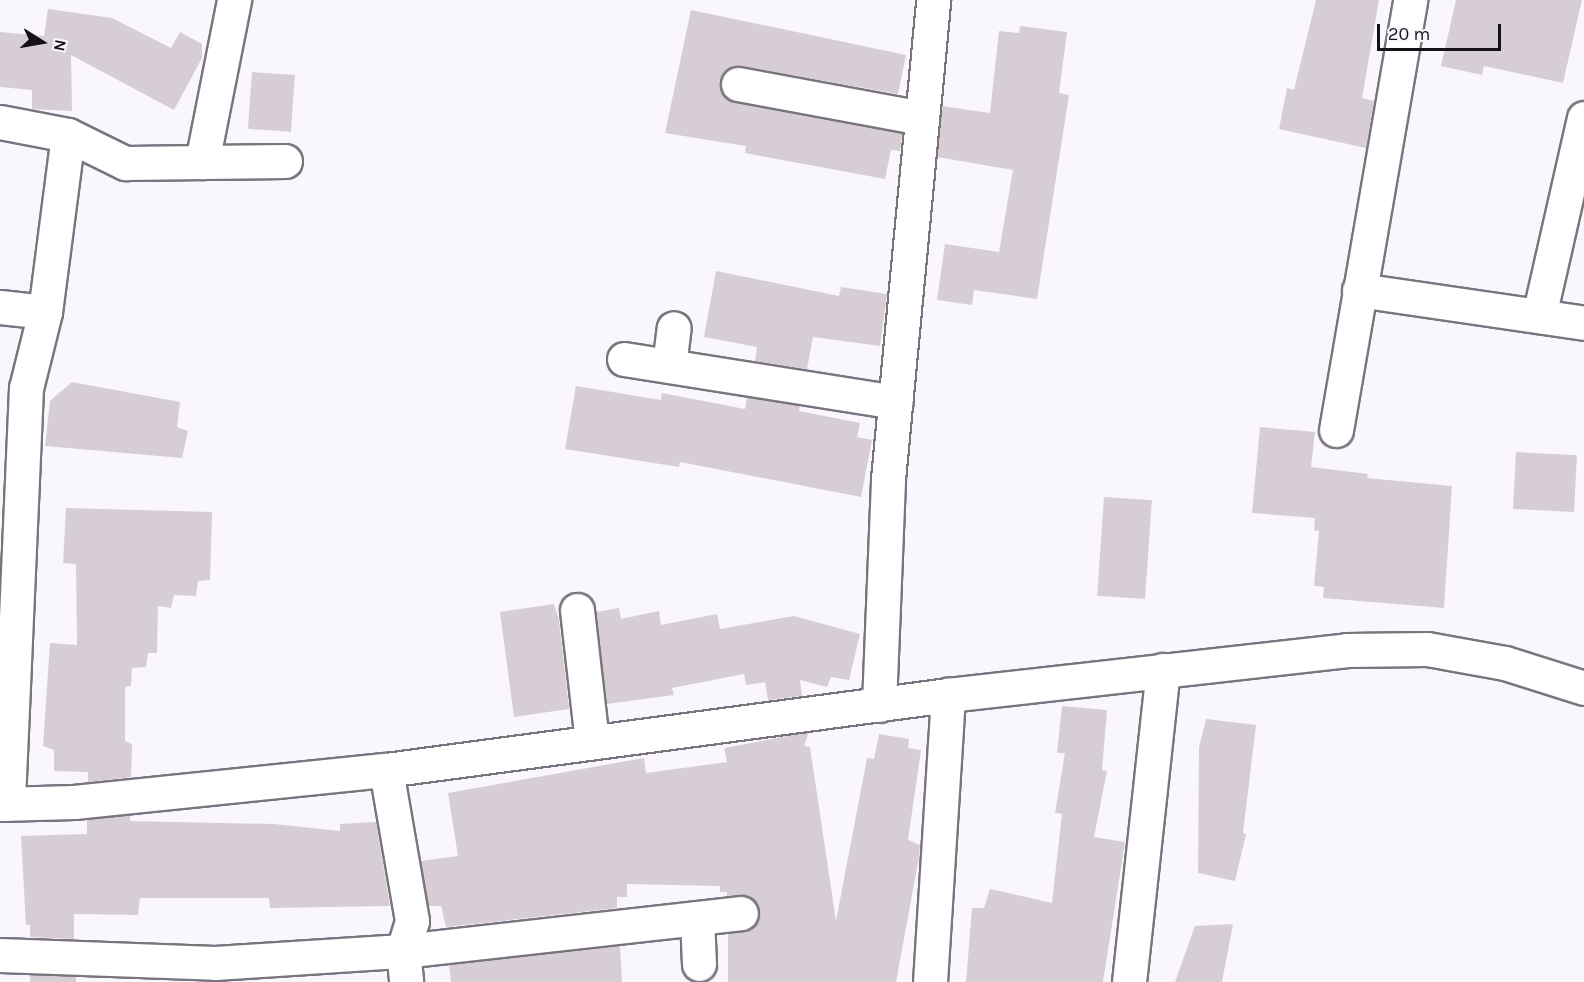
<!DOCTYPE html>
<html>
<head>
<meta charset="utf-8">
<style>
	body { margin:0 }
	#map { position:relative; width:1584px; height:982px; overflow:hidden; background:#faf6fe; font-family:Karla,sans-serif }
	div>[style] { position:absolute }
	.building>* { inset:0; background:#d7cdd5; transform-origin:0 0 }
	.roads { filter:drop-shadow(2px 0 #79747e) drop-shadow(-2px 0 #79747e) drop-shadow(0 2px #79747e) drop-shadow(0 -2px #79747e) }
	.minor>* { height:33px; margin:-16.5px; padding:0 16.5px; transform-origin:16.5px; border-radius:16.5px; background:#fff }
	span { translate:-50% -50%; white-space:nowrap; text-align:center; line-height:1.15; -webkit-text-stroke:4.5px #faf6fe; paint-order:stroke }
	.north { position:absolute; left:12px; top:12px; width:60px; height:60px; -webkit-text-stroke:4px #faf6fe; paint-order:stroke; rotate:101deg; font-size:16px; font-weight:700; line-height:24px; text-align:center; color:#141216 }
	.north::after { content:''; display:block; margin:auto; width:21px; height:27px; background:#141216; clip-path:polygon(50% 0,100% 100%,50% 72%,0 100%) }
	.scale { position:absolute; left:1377px; top:24px; width:124px; height:27px; box-sizing:border-box; border:3px solid #141216; border-top:0; padding-left:8px; font-size:18px; line-height:21px; white-space:nowrap; color:#141216; -webkit-text-stroke:4px #faf6fe; paint-order:stroke }
</style>
</head>
<body>
<div id="map">
	<div class="building">
		<div style="clip-path:polygon(1316px 0,1379px 0,1362px 98px,1374px 101px,1366px 148px,1279px 129px,1287px 88px,1294px 90px)"></div>
		<div style="clip-path:polygon(1456px 0,1582px 0,1563px 83px,1484px 66px,1482px 75px,1441px 66px)"></div>
		<div style="clip-path:polygon(48px 9px,112px 18px,171px 48px,180px 32px,202px 44px,202px 58px,174px 110px,71px 55px,72px 111px,32px 109px,32px 90px,0 87px,0 32px,44px 36px)"></div>
		<div style="clip-path:polygon(691px 10px,906px 55px,898px 94px,741px 66px,724px 71px,720px 81px,725px 98px,735px 102px,902px 133px,900px 151px,891px 150px,885px 179px,745px 153px,746px 146px,665px 133px)"></div>
		<div style="clip-path:polygon(1020px 26px,1067px 32px,1059px 93px,1069px 95px,1037px 299px,974px 290px,972px 305px,937px 300px,945px 244px,999px 252px,1013px 170px,937px 157px,942px 106px,990px 113px,999px 31px,1019px 33px)"></div>
		<div style="left:252px;top:72px;width:43px;height:57px;rotate:4deg"></div>
		<div style="clip-path:polygon(716px 271px,839px 296px,841px 287px,887px 294px,880px 346px,813px 337px,807px 369px,755px 361px,757px 347px,704px 337px)"></div>
		<div style="clip-path:polygon(72px 382px,180px 402px,177px 427px,188px 431px,182px 458px,45px 446px,50px 401px)"></div>
		<div style="clip-path:polygon(576px 386px,661px 400px,662px 393px,745px 409px,747px 397px,800px 406px,799px 411px,860px 423px,857px 437px,872px 440px,861px 497px,680px 462px,679px 467px,565px 449px)"></div>
		<div style="clip-path:polygon(1260px 427px,1315px 432px,1311px 467px,1368px 474px,1367px 478px,1452px 486px,1444px 608px,1323px 598px,1324px 587px,1314px 586px,1319px 531px,1314px 530px,1315px 518px,1252px 513px)"></div>
		<div style="left:1516px;top:452px;width:61px;height:57px;rotate:3deg"></div>
		<div style="left:1104px;top:497px;width:48px;height:99px;rotate:4deg"></div>
		<div style="clip-path:polygon(66px 508px,212px 512px,210px 580px,198px 581px,196px 596px,174px 595px,171px 608px,158px 606px,157px 653px,148px 653px,146px 667px,132px 668px,131px 686px,125px 687px,125px 741px,132px 744px,131px 777px,88px 782px,88px 772px,54px 771px,54px 750px,43px 746px,50px 643px,77px 645px,76px 564px,63px 563px)"></div>
		<div style="clip-path:polygon(554px 604px,559px 620px,569px 709px,514px 717px,500px 612px)"></div>
		<div style="clip-path:polygon(619px 608px,621px 619px,659px 611px,661px 625px,717px 614px,720px 629px,794px 616px,860px 634px,849px 680px,831px 677px,827px 687px,800px 680px,802px 696px,768px 700px,765px 682px,746px 685px,744px 674px,672px 688px,674px 695px,607px 704px,596px 612px)"></div>
		<div style="clip-path:polygon(1062px 706px,1107px 710px,1102px 770px,1107px 771px,1094px 837px,1125px 842px,1103px 982px,966px 982px,972px 908px,984px 908px,990px 889px,1052px 903px,1062px 814px,1055px 813px,1065px 753px,1057px 753px)"></div>
		<div style="clip-path:polygon(1206px 719px,1256px 725px,1243px 833px,1246px 834px,1235px 881px,1198px 873px,1199px 747px)"></div>
		<div style="clip-path:polygon(809px 732px,804px 746px,810px 747px,836px 921px,867px 758px,874px 759px,879px 734px,909px 739px,908px 748px,921px 750px,908px 840px,920px 845px,919px 857px,896px 982px,728px 982px,728px 933px,752px 928px,760px 911px,749px 896px,727px 896px,727px 892px,720px 892px,720px 886px,627px 884px,627px 897px,617px 897px,617px 908px,446px 927px,441px 906px,428px 906px,421px 861px,458px 856px,448px 793px,644px 758px,646px 773px,727px 762px,724px 748px)"></div>
		<div style="clip-path:polygon(130px 815px,130px 821px,274px 824px,340px 831px,340px 824px,376px 822px,390px 906px,270px 908px,269px 898px,140px 898px,138px 915px,74px 914px,74px 939px,30px 937px,30px 925px,26px 925px,21px 836px,87px 834px,87px 820px)"></div>
		<div style="clip-path:polygon(1233px 924px,1222px 982px,1175px 982px,1195px 926px)"></div>
		<div style="clip-path:polygon(620px 946px,622px 982px,451px 982px,449px 965px)"></div>
		<div style="clip-path:polygon(30px 975px,76px 977px,76px 982px,30px 982px)"></div>
	</div>
	<div class="roads">
		<div class="minor">
			<div style="left:738px;top:84px;width:187px;rotate:10.5deg"></div>
			<div style="left:0;top:122px;width:69px;rotate:10.8deg"></div>
			<div style="left:68px;top:135px;width:178px;rotate:97.4deg"></div>
			<div style="left:45px;top:312px;width:78px;rotate:104deg"></div>
			<div style="left:26px;top:388px;width:416px;rotate:92.5deg"></div>
			<div style="left:68px;top:135px;width:64px;rotate:26.2deg"></div>
			<div style="left:125px;top:163px;width:160px;rotate:-0.7deg"></div>
			<div style="left:202px;top:162px;width:165px;rotate:-78.8deg"></div>
			<div style="left:1359px;top:290px;width:227px;rotate:8.3deg"></div>
			<div style="left:0;top:307px;width:45px;rotate:6.3deg"></div>
			<div style="left:1539px;top:316px;width:203px;rotate:-77.2deg"></div>
			<div style="left:624px;top:359px;width:275px;rotate:9deg"></div>
			<div style="left:669px;top:366px;width:38px;rotate:-83deg"></div>
			<div style="left:1336px;top:430px;width:436px;rotate:-80.2deg"></div>
			<div style="left:577px;top:610px;width:133px;rotate:83.5deg"></div>
			<div style="left:879px;top:705px;width:226px;rotate:-87.7deg"></div>
			<div style="left:888px;top:479px;width:481px;rotate:-84.6deg"></div>
			<div style="left:386px;top:770px;width:153px;rotate:80.2deg"></div>
			<div style="left:412px;top:921px;width:31px;rotate:107deg"></div>
			<div style="left:403px;top:951px;width:31px;rotate:84deg"></div>
			<div style="left:0;top:804px;width:74px;rotate:-1.5deg"></div>
			<div style="left:74px;top:802px;width:314px;rotate:-5.9deg"></div>
			<div style="left:386px;top:770px;width:567px;rotate:-7.6deg"></div>
			<div style="left:948px;top:695px;width:402px;rotate:-6.4deg"></div>
			<div style="left:1347px;top:650px;width:80px;rotate:-0.7deg"></div>
			<div style="left:1427px;top:649px;width:79px;rotate:10.2deg"></div>
			<div style="left:1505px;top:663px;width:83px;rotate:17.6deg"></div>
			<div style="left:697px;top:918px;width:46px;rotate:87.5deg"></div>
			<div style="left:0;top:955px;width:215px;rotate:2.1deg"></div>
			<div style="left:215px;top:963px;width:188px;rotate:-3.7deg"></div>
			<div style="left:403px;top:951px;width:340px;rotate:-6.4deg"></div>
			<div style="left:930px;top:982px;width:288px;rotate:-86.4deg"></div>
			<div style="left:1129px;top:982px;width:314px;rotate:-83.8deg"></div>
		</div>
	</div>
	<div class="north">N</div>
	<div class="scale">20 m</div>
</div>
</body>
</html>
